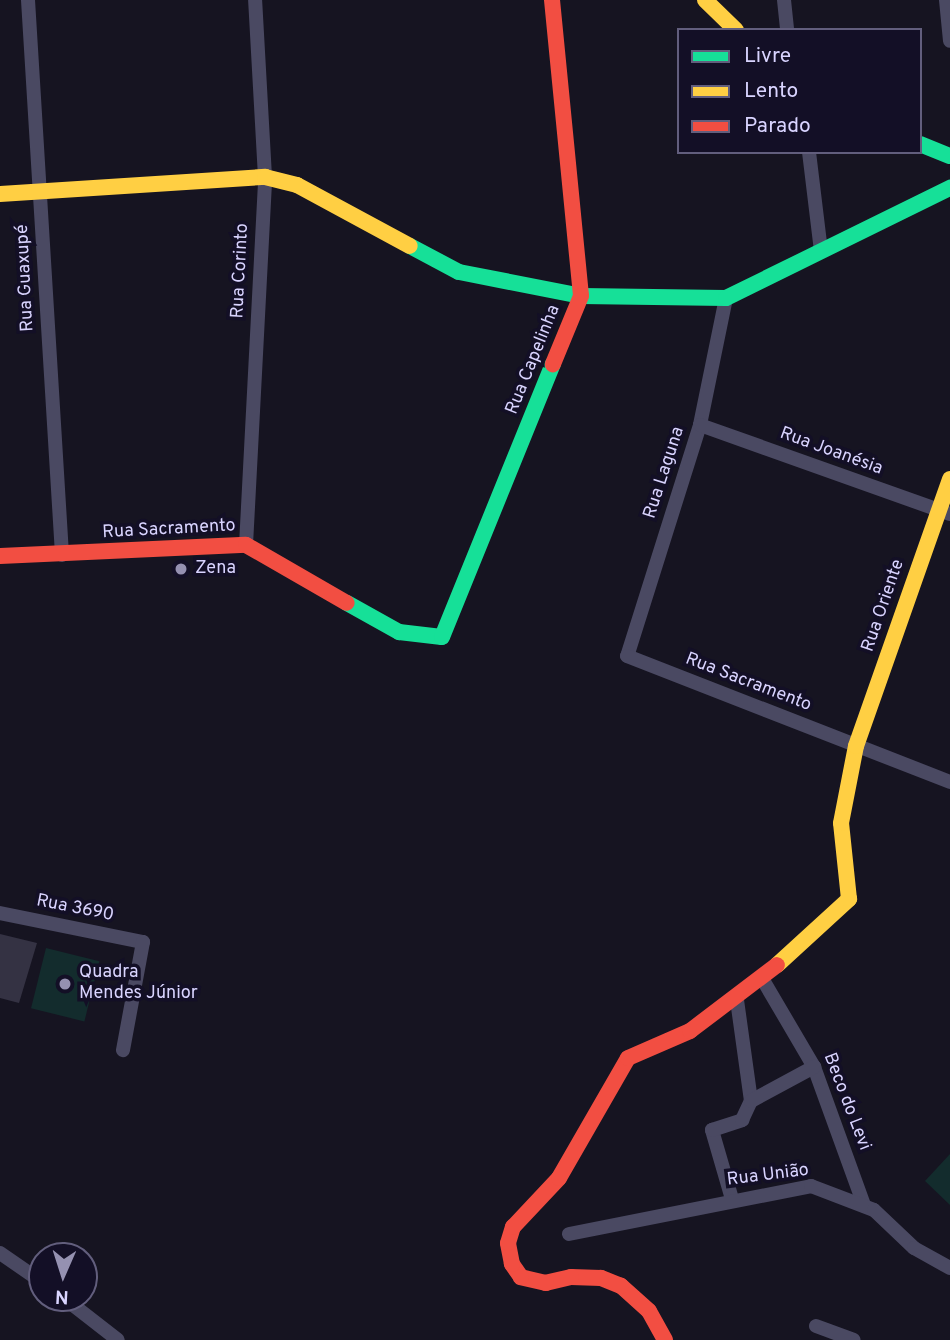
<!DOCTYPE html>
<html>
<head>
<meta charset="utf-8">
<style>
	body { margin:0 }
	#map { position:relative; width:950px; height:1340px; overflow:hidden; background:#161421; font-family:Overpass,sans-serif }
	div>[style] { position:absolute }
	.green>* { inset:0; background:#132c2d; transform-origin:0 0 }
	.building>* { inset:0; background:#343243 }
	.street>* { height:14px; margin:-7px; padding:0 7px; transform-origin:7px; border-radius:7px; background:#4a4962 }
	.fast>* { height:16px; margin:-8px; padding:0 8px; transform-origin:8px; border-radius:8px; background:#16e098 }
	.slow>* { height:16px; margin:-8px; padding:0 8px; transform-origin:8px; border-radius:8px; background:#ffcf43 }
	.jam>* { height:16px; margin:-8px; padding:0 8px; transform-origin:8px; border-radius:8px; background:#f24e42 }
	.dots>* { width:19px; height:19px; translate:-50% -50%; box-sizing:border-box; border:4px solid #130f26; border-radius:50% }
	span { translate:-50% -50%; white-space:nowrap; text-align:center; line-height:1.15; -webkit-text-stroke:7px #130f26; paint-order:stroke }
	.street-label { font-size:18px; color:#d9d4ff }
	.poi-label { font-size:18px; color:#d9d4ff }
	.left { translate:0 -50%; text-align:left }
	.legend { position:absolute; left:677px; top:28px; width:245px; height:126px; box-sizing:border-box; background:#130f26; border:2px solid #625e7d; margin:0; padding:9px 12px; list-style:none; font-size:21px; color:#d9d4ff }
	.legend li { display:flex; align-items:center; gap:14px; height:35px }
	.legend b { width:35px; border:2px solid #625e7d }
	.north { position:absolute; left:28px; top:1242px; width:70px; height:70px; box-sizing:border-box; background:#130f26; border:2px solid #625e7d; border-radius:50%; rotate:183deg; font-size:19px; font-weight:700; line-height:28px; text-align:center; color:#d9d4ff }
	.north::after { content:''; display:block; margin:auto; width:24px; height:32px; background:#9591b1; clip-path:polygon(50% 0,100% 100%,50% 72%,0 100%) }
</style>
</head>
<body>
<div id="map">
	<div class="green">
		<div style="left:46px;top:948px;width:55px;height:62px;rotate:14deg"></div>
		<div style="clip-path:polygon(950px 1154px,950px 1205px,925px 1181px)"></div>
	</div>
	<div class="building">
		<div style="clip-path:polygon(0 934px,37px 943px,19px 1003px,0 998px)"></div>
	</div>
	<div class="street">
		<div style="left:28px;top:0;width:556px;rotate:86.49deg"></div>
		<div style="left:784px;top:0;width:30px;rotate:84deg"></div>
		<div style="left:946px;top:0;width:41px;rotate:84.4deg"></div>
		<div style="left:809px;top:152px;width:100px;rotate:83.1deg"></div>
		<div style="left:726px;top:298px;width:130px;rotate:101.6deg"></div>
		<div style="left:700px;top:425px;width:242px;rotate:107.5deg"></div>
		<div style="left:627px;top:656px;width:347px;rotate:21.3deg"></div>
		<div style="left:700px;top:425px;width:265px;rotate:19.6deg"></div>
		<div style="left:246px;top:545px;width:368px;rotate:-87deg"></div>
		<div style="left:265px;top:177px;width:177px;rotate:-93.2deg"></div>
		<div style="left:0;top:913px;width:146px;rotate:11.5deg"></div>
		<div style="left:143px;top:942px;width:110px;rotate:100.5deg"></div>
		<div style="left:763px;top:980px;width:101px;rotate:59.6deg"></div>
		<div style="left:814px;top:1067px;width:147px;rotate:70.1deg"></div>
		<div style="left:737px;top:1000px;width:102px;rotate:82.1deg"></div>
		<div style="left:732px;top:1199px;width:72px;rotate:-106.2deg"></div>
		<div style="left:712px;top:1130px;width:32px;rotate:-18deg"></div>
		<div style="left:742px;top:1120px;width:21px;rotate:-65deg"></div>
		<div style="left:751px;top:1101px;width:72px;rotate:-28.4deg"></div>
		<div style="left:569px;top:1234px;width:247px;rotate:-11.2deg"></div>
		<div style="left:811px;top:1186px;width:67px;rotate:20.9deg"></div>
		<div style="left:874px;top:1210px;width:55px;rotate:43.5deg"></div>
		<div style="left:914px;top:1248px;width:41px;rotate:29.1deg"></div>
		<div style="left:0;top:1253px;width:51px;rotate:34.6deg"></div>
		<div style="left:64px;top:1298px;width:68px;rotate:37.9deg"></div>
		<div style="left:816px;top:1326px;width:40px;rotate:20.2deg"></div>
	</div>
	<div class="fast">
		<div style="left:920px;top:144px;width:32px;rotate:22deg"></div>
		<div style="left:410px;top:246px;width:55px;rotate:28deg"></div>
		<div style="left:459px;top:272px;width:124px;rotate:11.1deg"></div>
		<div style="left:581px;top:296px;width:145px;rotate:0.8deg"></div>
		<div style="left:726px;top:298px;width:250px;rotate:-26.2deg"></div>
		<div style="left:347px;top:603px;width:60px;rotate:29.1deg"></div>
		<div style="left:399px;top:632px;width:43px;rotate:6.6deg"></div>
		<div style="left:442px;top:637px;width:295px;rotate:-67.9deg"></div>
	</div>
	<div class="slow">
		<div style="left:705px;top:0;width:43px;rotate:44.1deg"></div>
		<div style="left:0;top:194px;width:266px;rotate:-3.7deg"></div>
		<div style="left:265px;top:177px;width:33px;rotate:14deg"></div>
		<div style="left:297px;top:185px;width:128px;rotate:28.4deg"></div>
		<div style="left:777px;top:965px;width:98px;rotate:-42.5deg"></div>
		<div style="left:849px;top:899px;width:76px;rotate:-96deg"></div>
		<div style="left:841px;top:823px;width:78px;rotate:-79deg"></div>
		<div style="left:856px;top:746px;width:283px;rotate:-70.6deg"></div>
	</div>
	<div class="jam">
		<div style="left:552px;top:0;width:297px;rotate:84.4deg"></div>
		<div style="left:581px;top:296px;width:74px;rotate:112.4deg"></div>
		<div style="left:0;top:556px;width:246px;rotate:-2.6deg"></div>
		<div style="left:246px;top:545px;width:116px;rotate:29.9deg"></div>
		<div style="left:665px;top:1340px;width:33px;rotate:-119deg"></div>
		<div style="left:649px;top:1311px;width:38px;rotate:-138deg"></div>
		<div style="left:621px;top:1286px;width:22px;rotate:-158deg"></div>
		<div style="left:601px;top:1278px;width:30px;rotate:-178deg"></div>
		<div style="left:571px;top:1277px;width:26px;rotate:167deg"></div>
		<div style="left:546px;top:1283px;width:26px;rotate:-167deg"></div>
		<div style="left:521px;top:1277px;width:16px;rotate:-125deg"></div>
		<div style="left:512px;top:1264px;width:21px;rotate:-101deg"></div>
		<div style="left:508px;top:1243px;width:17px;rotate:-73deg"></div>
		<div style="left:513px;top:1227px;width:67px;rotate:-46.8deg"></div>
		<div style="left:559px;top:1178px;width:138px;rotate:-60.1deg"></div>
		<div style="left:628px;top:1058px;width:68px;rotate:-23.5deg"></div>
		<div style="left:690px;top:1031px;width:109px;rotate:-37.2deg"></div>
	</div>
	<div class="dots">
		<div style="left:181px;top:569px;background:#9591b1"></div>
		<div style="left:65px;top:984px;background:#9591b1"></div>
	</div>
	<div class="street-label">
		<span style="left:241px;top:271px;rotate:-87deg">Rua Corinto</span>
		<span style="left:26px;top:278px;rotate:-93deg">Rua Guaxupé</span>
		<span style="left:534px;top:360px;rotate:-68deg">Rua Capelinha</span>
		<span style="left:831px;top:452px;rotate:20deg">Rua Joanésia</span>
		<span style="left:665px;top:473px;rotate:-72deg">Rua Laguna</span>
		<span style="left:169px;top:530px;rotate:-3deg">Rua Sacramento</span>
		<span style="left:884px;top:606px;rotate:-71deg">Rua Oriente</span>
		<span style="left:748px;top:683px;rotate:21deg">Rua Sacramento</span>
		<span style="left:75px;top:909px;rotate:11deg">Rua 3690</span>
		<span style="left:846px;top:1102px;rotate:69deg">Beco do Levi</span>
		<span style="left:768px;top:1176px;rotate:-7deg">Rua União</span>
	</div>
	<div class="poi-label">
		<span class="left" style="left:195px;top:569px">Zena</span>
		<span class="left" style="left:79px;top:984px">Quadra<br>Mendes Júnior</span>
	</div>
	<ul class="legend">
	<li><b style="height:9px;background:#16e098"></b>Livre</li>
	<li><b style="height:9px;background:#ffcf43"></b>Lento</li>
	<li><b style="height:9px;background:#f24e42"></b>Parado</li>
	</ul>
	<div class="north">N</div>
</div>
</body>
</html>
